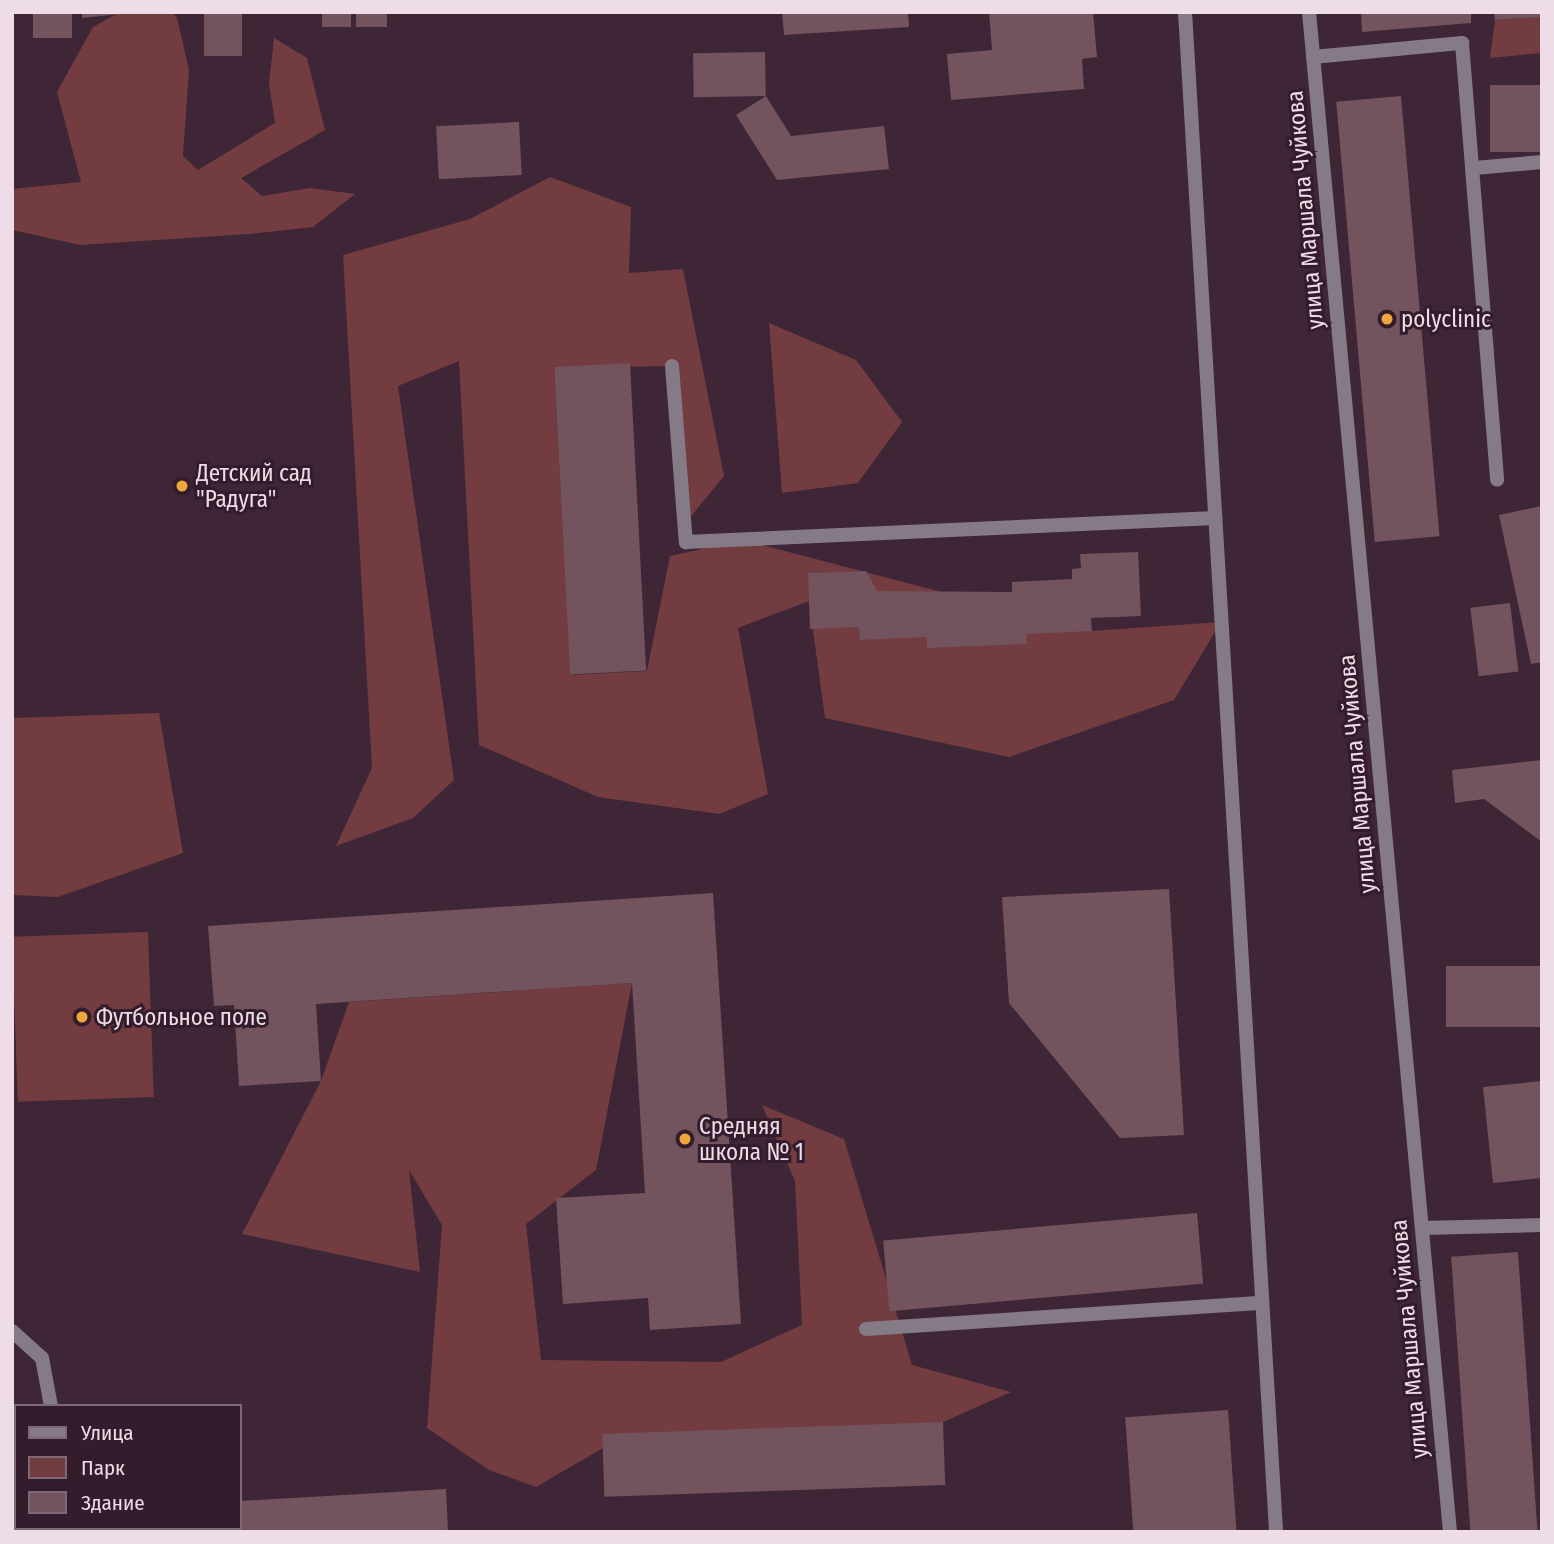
<!DOCTYPE html>
<html>
<head>
<meta charset="utf-8">
<style>
	body { margin:0 }
	#map { position:relative; width:1554px; height:1544px; overflow:hidden; background:#3e2636; font-family:"Fira Sans Condensed",sans-serif }
	div>[style] { position:absolute }
	.green>* { inset:0; background:#733c40; transform-origin:0 0 }
	.building>* { inset:0; background:#73535d; transform-origin:0 0 }
	.service>* { height:14px; margin:-7px; padding:0 7px; transform-origin:7px; border-radius:7px; background:#857b87 }
	.minor>* { height:14px; margin:-7px; padding:0 7px; transform-origin:7px; border-radius:7px; background:#857b87 }
	.dots>* { width:19px; height:19px; translate:-50% -50%; box-sizing:border-box; border:4px solid #331c2c; border-radius:50% }
	span { translate:-50% -50%; white-space:nowrap; text-align:center; line-height:1.15; -webkit-text-stroke:6px #331c2c; paint-order:stroke }
	.street-label { font-size:23px; color:#eedde8 }
	.poi-label { font-size:23px; color:#eedde8 }
	.left { translate:0 -50%; text-align:left }
	.frame { position:absolute; inset:0; border:14px solid #eedde8; pointer-events:none }
	.legend { position:absolute; left:14px; top:1404px; width:228px; height:126px; box-sizing:border-box; background:#331c2c; border:2px solid #7e6977; margin:0; padding:9px 12px; list-style:none; font-size:21px; color:#eedde8 }
	.legend li { display:flex; align-items:center; gap:14px; height:35px }
	.legend b { width:35px; border:2px solid #7e6977 }
</style>
</head>
<body>
<div id="map">
	<div class="green">
		<div style="clip-path:polygon(120px 12px,172px 12px,177px 18px,189px 70px,183px 156px,198px 170px,275px 123px,269px 83px,274px 38px,307px 58px,325px 130px,241px 178px,262px 196px,310px 188px,355px 194px,313px 227px,249px 234px,80px 245px,12px 230px,12px 189px,81px 182px,57px 92px,93px 27px)"></div>
		<div style="clip-path:polygon(1542px 17px,1542px 53px,1490px 58px,1495px 20px)"></div>
		<div style="clip-path:polygon(550px 177px,631px 207px,629px 273px,683px 269px,724px 476px,684px 525px,672px 366px,554px 368px,571px 675px,647px 671px,670px 556px,743px 540px,1091px 631px,1221px 622px,1174px 700px,1009px 757px,825px 718px,809px 601px,738px 628px,768px 794px,719px 814px,598px 797px,479px 745px,459px 361px,398px 386px,454px 780px,413px 818px,336px 846px,372px 768px,343px 255px,470px 219px)"></div>
		<div style="clip-path:polygon(769px 323px,856px 360px,902px 422px,858px 483px,782px 493px)"></div>
		<div style="clip-path:polygon(159px 713px,183px 853px,58px 897px,12px 895px,12px 718px)"></div>
		<div style="left:148px;top:932px;width:165px;height:136px;rotate:88deg"></div>
		<div style="clip-path:polygon(632px 983px,596px 1170px,526px 1224px,541px 1360px,721px 1362px,802px 1325px,795px 1181px,762px 1105px,844px 1139px,912px 1365px,1011px 1392px,943px 1422px,603px 1448px,536px 1487px,489px 1470px,427px 1428px,442px 1225px,409px 1170px,420px 1272px,242px 1234px,321px 1081px,349px 1002px)"></div>
	</div>
	<div class="building">
		<div style="left:33px;top:12px;width:39px;height:26px"></div>
		<div style="clip-path:polygon(82px 12px,121px 12px,121px 14px,82px 18px)"></div>
		<div style="left:204px;top:12px;width:38px;height:44px"></div>
		<div style="left:322px;top:12px;width:29px;height:15px"></div>
		<div style="left:356px;top:12px;width:31px;height:15px"></div>
		<div style="clip-path:polygon(782px 12px,908px 12px,909px 27px,784px 35px)"></div>
		<div style="clip-path:polygon(989px 12px,1093px 12px,1097px 57px,1082px 59px,1084px 89px,951px 100px,947px 54px,992px 50px)"></div>
		<div style="clip-path:polygon(1361px 12px,1471px 12px,1471px 23px,1362px 32px)"></div>
		<div style="clip-path:polygon(1494px 12px,1542px 12px,1542px 17px,1495px 20px)"></div>
		<div style="left:765px;top:52px;width:44px;height:72px;rotate:89deg"></div>
		<div style="left:1542px;top:85px;width:67px;height:52px;rotate:90deg"></div>
		<div style="clip-path:polygon(766px 96px,791px 136px,884px 126px,889px 169px,777px 180px,736px 115px)"></div>
		<div style="left:1401px;top:96px;width:442px;height:65px;rotate:85deg"></div>
		<div style="left:519px;top:122px;width:53px;height:83px;rotate:87deg"></div>
		<div style="left:630px;top:363px;width:308px;height:76px;rotate:87deg"></div>
		<div style="clip-path:polygon(1542px 506px,1542px 662px,1531px 664px,1499px 515px)"></div>
		<div style="clip-path:polygon(1138px 552px,1141px 616px,1091px 618px,1092px 631px,1026px 634px,1027px 644px,927px 648px,927px 637px,860px 640px,859px 627px,810px 629px,808px 573px,866px 571px,877px 591px,1012px 592px,1012px 582px,1072px 579px,1072px 569px,1081px 568px,1080px 554px)"></div>
		<div style="left:1510px;top:603px;width:69px;height:40px;rotate:83deg"></div>
		<div style="clip-path:polygon(1542px 760px,1542px 842px,1484px 799px,1455px 803px,1452px 770px)"></div>
		<div style="clip-path:polygon(1169px 889px,1184px 1135px,1120px 1138px,1009px 1003px,1002px 897px)"></div>
		<div style="clip-path:polygon(713px 893px,741px 1324px,650px 1330px,648px 1298px,563px 1304px,556px 1198px,645px 1193px,632px 983px,316px 1004px,321px 1081px,239px 1086px,234px 1005px,214px 1006px,208px 926px)"></div>
		<div style="left:1542px;top:966px;width:61px;height:96px;rotate:90deg"></div>
		<div style="clip-path:polygon(1542px 1081px,1542px 1178px,1493px 1183px,1483px 1087px)"></div>
		<div style="left:1197px;top:1213px;width:71px;height:315px;rotate:85deg"></div>
		<div style="left:1518px;top:1252px;width:281px;height:67px;rotate:86deg"></div>
		<div style="left:1228px;top:1410px;width:122px;height:103px;rotate:86deg"></div>
		<div style="left:943px;top:1422px;width:63px;height:341px;rotate:88deg"></div>
		<div style="clip-path:polygon(446px 1489px,448px 1532px,239px 1532px,240px 1501px)"></div>
	</div>
	<div class="service">
		<div style="left:672px;top:366px;width:177px;rotate:85.5deg"></div>
		<div style="left:686px;top:542px;width:530px;rotate:-2.6deg"></div>
		<div style="left:1422px;top:1228px;width:120px;rotate:-1.4deg"></div>
		<div style="left:12px;top:1331px;width:40px;rotate:42deg"></div>
		<div style="left:42px;top:1358px;width:49px;rotate:79.4deg"></div>
		<div style="left:12px;top:1507px;width:4px"></div>
	</div>
	<div class="minor">
		<div style="left:1185px;top:12px;width:1523px;rotate:86.57deg"></div>
		<div style="left:1309px;top:12px;width:1527px;rotate:84.7deg"></div>
		<div style="left:1313px;top:57px;width:150px;rotate:-5.4deg"></div>
		<div style="left:1462px;top:43px;width:438px;rotate:85.4deg"></div>
		<div style="left:1474px;top:168px;width:68px;rotate:-5deg"></div>
		<div style="left:866px;top:1329px;width:397px;rotate:-3.8deg"></div>
	</div>
	<div class="dots">
		<div style="left:1387px;top:319px;background:#efa73d"></div>
		<div style="left:182px;top:486px;background:#efa73d"></div>
		<div style="left:82px;top:1017px;background:#efa73d"></div>
		<div style="left:685px;top:1139px;background:#efa73d"></div>
	</div>
	<div class="street-label">
		<span style="left:1305px;top:210px;rotate:-95deg">улица Маршала Чуйкова</span>
		<span style="left:1357px;top:774px;rotate:-95deg">улица Маршала Чуйкова</span>
		<span style="left:1409px;top:1339px;rotate:-95deg">улица Маршала Чуйкова</span>
	</div>
	<div class="poi-label">
		<span class="left" style="left:1401px;top:319px">polyclinic</span>
		<span class="left" style="left:196px;top:486px">Детский сад<br>"Радуга"</span>
		<span class="left" style="left:96px;top:1017px">Футбольное поле</span>
		<span class="left" style="left:699px;top:1139px">Средняя<br>школа № 1</span>
	</div>
	<div class="frame"></div>
	<ul class="legend">
	<li><b style="height:9px;background:#857b87"></b>Улица</li>
	<li><b style="height:19px;background:#733c40"></b>Парк</li>
	<li><b style="height:19px;background:#73535d"></b>Здание</li>
	</ul>
</div>
</body>
</html>
